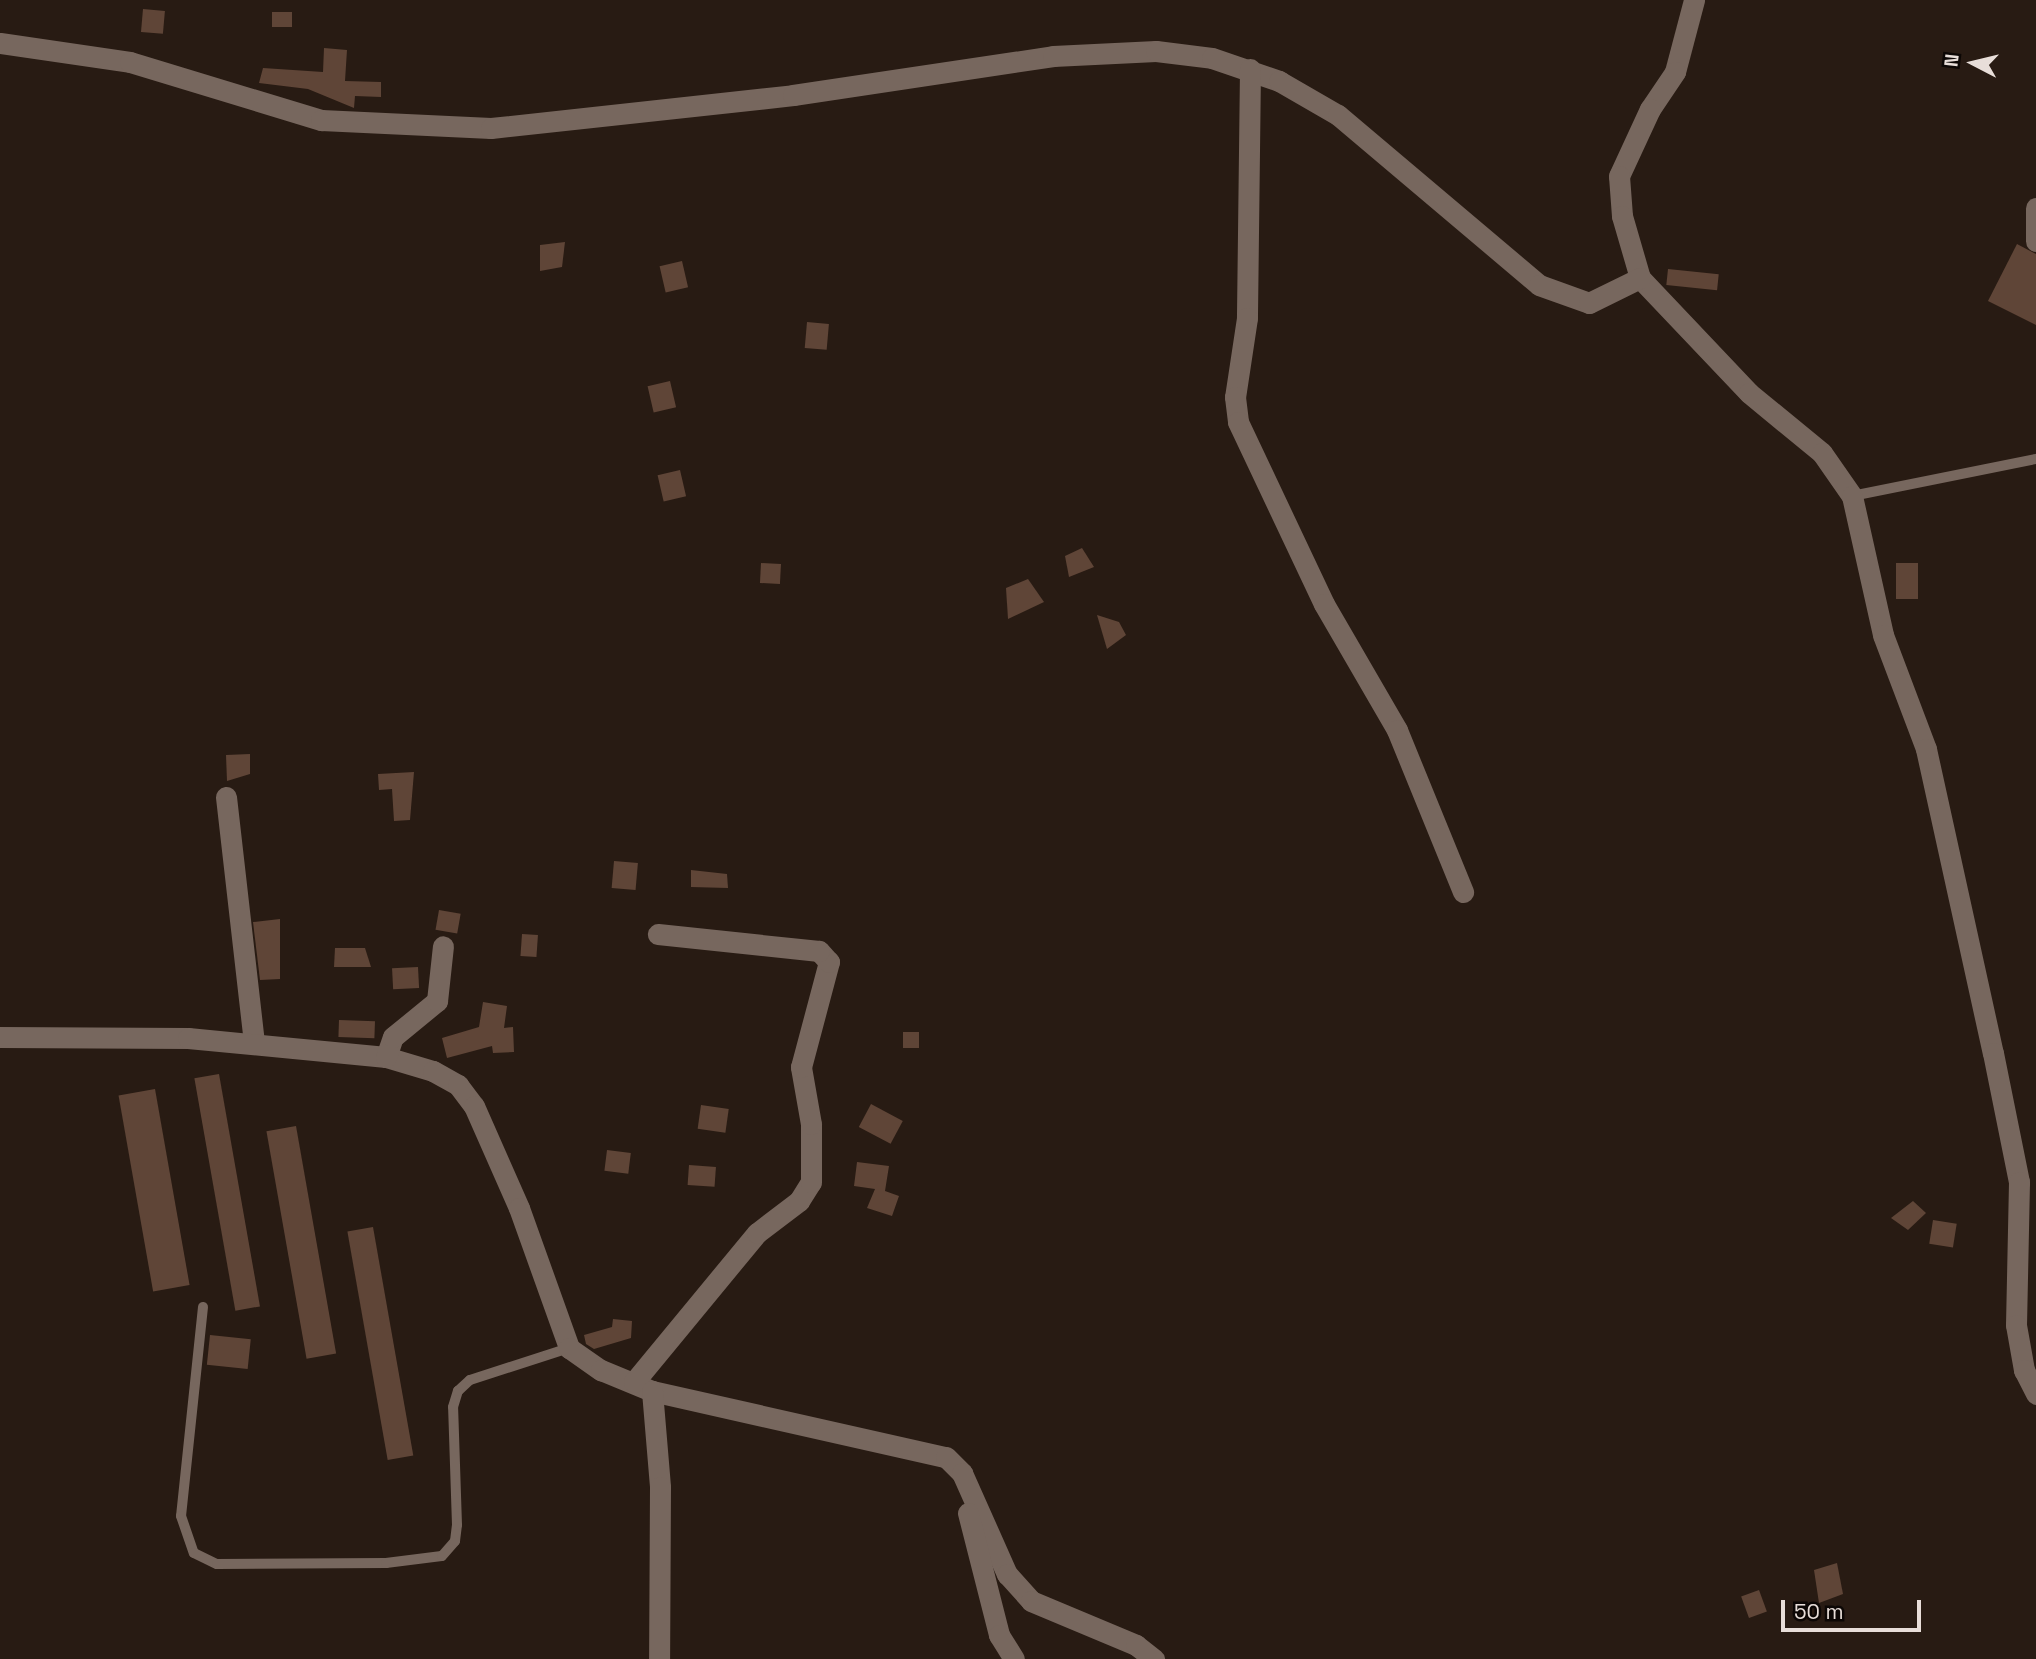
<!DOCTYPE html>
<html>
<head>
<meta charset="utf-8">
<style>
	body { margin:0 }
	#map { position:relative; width:2036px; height:1659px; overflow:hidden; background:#281b13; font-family:"Space Grotesk",sans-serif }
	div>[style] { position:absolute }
	.building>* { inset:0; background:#5f4537; transform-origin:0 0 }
	.service>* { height:10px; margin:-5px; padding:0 5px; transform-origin:5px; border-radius:5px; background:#77675e }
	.minor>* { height:21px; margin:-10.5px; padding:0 10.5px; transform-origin:10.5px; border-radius:10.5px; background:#77675e }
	span { translate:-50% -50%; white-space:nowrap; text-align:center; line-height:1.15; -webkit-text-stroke:5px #0c0705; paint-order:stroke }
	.north { position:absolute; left:1938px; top:28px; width:70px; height:70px; -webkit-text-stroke:5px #0c0705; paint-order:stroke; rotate:277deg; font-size:19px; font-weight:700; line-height:28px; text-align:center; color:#e8ded9 }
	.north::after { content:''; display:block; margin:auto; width:24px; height:32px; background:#e8ded9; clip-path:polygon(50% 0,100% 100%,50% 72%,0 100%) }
	.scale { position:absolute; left:1781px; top:1600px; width:140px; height:32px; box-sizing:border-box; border:4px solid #e8ded9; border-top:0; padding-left:9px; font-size:21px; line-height:24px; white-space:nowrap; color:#e8ded9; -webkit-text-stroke:5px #0c0705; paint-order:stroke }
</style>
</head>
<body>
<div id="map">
	<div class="building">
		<div style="left:143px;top:9px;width:22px;height:23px;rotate:5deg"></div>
		<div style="left:272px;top:12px;width:20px;height:15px"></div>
		<div style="clip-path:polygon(324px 48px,347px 50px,345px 81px,381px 82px,381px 97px,355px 96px,354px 108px,308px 89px,259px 83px,263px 68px,323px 72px)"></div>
		<div style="clip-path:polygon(565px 242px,562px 267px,540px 271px,540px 245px)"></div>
		<div style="clip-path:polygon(2017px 244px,2036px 254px,2036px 325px,1988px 301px)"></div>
		<div style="left:682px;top:261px;width:27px;height:23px;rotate:77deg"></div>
		<div style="left:1668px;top:269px;width:51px;height:16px;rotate:6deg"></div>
		<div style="left:807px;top:322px;width:22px;height:26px;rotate:5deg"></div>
		<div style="left:670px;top:381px;width:27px;height:23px;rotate:77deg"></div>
		<div style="left:680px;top:470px;width:27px;height:23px;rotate:77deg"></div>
		<div style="clip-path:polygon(1082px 548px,1094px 567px,1069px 577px,1065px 556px)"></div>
		<div style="left:761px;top:563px;width:20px;height:20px;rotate:3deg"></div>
		<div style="left:1896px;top:563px;width:22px;height:36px"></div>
		<div style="clip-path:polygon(1028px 579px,1044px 602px,1008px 619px,1006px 588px)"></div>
		<div style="clip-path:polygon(1097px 615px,1119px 622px,1126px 635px,1107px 649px)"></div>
		<div style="clip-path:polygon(250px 754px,250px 774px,227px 781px,226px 755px)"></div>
		<div style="clip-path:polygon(414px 772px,410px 820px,394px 821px,392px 789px,379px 790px,378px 774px)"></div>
		<div style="left:614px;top:861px;width:24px;height:27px;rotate:5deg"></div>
		<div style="clip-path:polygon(691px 870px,727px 874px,728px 888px,691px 887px)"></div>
		<div style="left:439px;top:910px;width:22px;height:20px;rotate:10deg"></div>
		<div style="clip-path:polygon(280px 919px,280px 979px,260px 980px,253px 922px)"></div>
		<div style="left:522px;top:934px;width:16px;height:22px;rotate:4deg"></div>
		<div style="clip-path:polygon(335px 948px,365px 948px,371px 967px,334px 967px)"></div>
		<div style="left:418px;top:967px;width:21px;height:26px;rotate:87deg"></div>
		<div style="clip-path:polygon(483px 1002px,507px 1006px,504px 1028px,513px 1027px,514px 1052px,493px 1053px,492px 1046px,447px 1058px,442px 1038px,479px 1027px)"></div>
		<div style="left:339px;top:1020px;width:36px;height:17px;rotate:2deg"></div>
		<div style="left:919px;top:1032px;width:16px;height:16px;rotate:90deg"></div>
		<div style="left:219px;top:1074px;width:236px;height:25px;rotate:80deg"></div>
		<div style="left:155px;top:1089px;width:199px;height:37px;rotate:80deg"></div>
		<div style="left:871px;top:1104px;width:36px;height:26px;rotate:28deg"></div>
		<div style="left:701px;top:1105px;width:28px;height:24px;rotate:8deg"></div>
		<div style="left:296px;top:1126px;width:231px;height:30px;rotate:80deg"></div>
		<div style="left:607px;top:1150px;width:24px;height:21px;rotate:7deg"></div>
		<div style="clip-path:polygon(857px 1162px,889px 1166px,885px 1191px,899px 1196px,892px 1216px,867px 1208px,875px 1189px,854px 1186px)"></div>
		<div style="left:689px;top:1165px;width:27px;height:20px;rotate:4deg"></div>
		<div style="clip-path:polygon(1913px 1201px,1926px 1213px,1908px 1230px,1891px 1218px)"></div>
		<div style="left:1933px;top:1220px;width:24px;height:24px;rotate:9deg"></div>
		<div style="left:373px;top:1227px;width:232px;height:26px;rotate:80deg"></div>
		<div style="clip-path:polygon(613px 1319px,632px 1321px,631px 1338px,594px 1349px,586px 1344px,584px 1335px,612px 1327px)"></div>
		<div style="left:210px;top:1335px;width:41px;height:30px;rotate:6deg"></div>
		<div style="clip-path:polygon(1837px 1563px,1843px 1594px,1819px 1603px,1814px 1570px)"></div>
		<div style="left:1759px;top:1590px;width:23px;height:19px;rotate:70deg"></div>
	</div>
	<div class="service">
		<div style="left:1852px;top:496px;width:188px;rotate:-11.4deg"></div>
		<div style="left:203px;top:1307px;width:210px;rotate:96deg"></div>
		<div style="left:181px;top:1516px;width:39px;rotate:71deg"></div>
		<div style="left:194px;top:1553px;width:25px;rotate:26deg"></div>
		<div style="left:217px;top:1564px;width:169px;rotate:-0.3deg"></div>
		<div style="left:386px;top:1563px;width:56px;rotate:-7.1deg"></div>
		<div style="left:442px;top:1556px;width:20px;rotate:-49deg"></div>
		<div style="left:455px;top:1541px;width:16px;rotate:-83deg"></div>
		<div style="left:457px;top:1525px;width:118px;rotate:-91.9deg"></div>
		<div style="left:453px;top:1407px;width:17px;rotate:-73deg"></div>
		<div style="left:458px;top:1391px;width:16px;rotate:-43deg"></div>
		<div style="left:470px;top:1380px;width:104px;rotate:-17.9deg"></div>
	</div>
	<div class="minor">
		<div style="left:1694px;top:0;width:74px;rotate:104.8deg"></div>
		<div style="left:1675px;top:72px;width:45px;rotate:124deg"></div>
		<div style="left:1650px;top:109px;width:74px;rotate:114.8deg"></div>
		<div style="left:1619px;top:176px;width:40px;rotate:85.7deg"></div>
		<div style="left:1622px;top:216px;width:65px;rotate:73.8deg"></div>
		<div style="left:1640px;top:278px;width:158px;rotate:46.5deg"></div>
		<div style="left:1749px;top:393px;width:94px;rotate:39.4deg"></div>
		<div style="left:1822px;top:453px;width:52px;rotate:55.1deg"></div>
		<div style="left:1852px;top:496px;width:142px;rotate:77.4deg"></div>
		<div style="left:1883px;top:635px;width:122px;rotate:69.3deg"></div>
		<div style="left:1926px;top:749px;width:311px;rotate:77.6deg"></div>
		<div style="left:1993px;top:1053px;width:132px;rotate:78.6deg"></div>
		<div style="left:2019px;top:1182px;width:143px;rotate:91.2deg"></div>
		<div style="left:2016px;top:1325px;width:46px;rotate:79.9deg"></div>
		<div style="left:2024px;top:1370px;width:27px;rotate:63deg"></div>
		<div style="left:0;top:43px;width:131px;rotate:8.3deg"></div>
		<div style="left:130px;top:62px;width:200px;rotate:16.9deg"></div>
		<div style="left:321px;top:120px;width:170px;rotate:2.7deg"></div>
		<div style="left:491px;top:128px;width:304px;rotate:-6.2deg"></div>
		<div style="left:793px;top:95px;width:263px;rotate:-8.5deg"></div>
		<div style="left:1053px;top:56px;width:103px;rotate:-2.8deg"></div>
		<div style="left:1156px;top:51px;width:56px;rotate:7.1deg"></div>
		<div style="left:1212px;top:58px;width:71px;rotate:18.9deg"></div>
		<div style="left:1279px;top:81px;width:68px;rotate:30deg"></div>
		<div style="left:1338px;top:115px;width:263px;rotate:40.2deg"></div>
		<div style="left:1539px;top:285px;width:53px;rotate:19.8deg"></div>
		<div style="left:1589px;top:303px;width:57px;rotate:-26.1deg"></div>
		<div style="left:1250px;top:69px;width:249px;rotate:90.7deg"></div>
		<div style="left:1247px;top:318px;width:80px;rotate:98.6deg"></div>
		<div style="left:1235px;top:397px;width:25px;rotate:83deg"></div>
		<div style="left:1238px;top:422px;width:201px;rotate:64.7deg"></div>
		<div style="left:1324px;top:604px;width:146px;rotate:59.9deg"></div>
		<div style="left:1397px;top:730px;width:175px;rotate:67.8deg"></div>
		<div style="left:2036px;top:208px;width:33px;rotate:90deg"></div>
		<div style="left:226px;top:797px;width:248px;rotate:83.5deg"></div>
		<div style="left:0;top:1037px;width:188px;rotate:0.3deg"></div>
		<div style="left:188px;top:1038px;width:199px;rotate:5.5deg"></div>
		<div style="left:386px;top:1057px;width:49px;rotate:16.6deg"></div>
		<div style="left:433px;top:1071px;width:29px;rotate:29deg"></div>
		<div style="left:458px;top:1085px;width:26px;rotate:53deg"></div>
		<div style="left:474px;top:1106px;width:111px;rotate:66.2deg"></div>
		<div style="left:519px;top:1208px;width:149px;rotate:70.3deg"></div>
		<div style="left:569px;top:1348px;width:39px;rotate:35deg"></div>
		<div style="left:601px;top:1370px;width:55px;rotate:22.4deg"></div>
		<div style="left:652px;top:1391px;width:301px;rotate:12.7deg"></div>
		<div style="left:946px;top:1457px;width:23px;rotate:45deg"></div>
		<div style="left:962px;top:1473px;width:111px;rotate:66deg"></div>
		<div style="left:1007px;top:1574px;width:36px;rotate:48deg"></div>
		<div style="left:1031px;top:1601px;width:114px;rotate:22.7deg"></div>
		<div style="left:1136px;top:1645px;width:23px;rotate:38deg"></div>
		<div style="left:386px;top:1057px;width:21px;rotate:-71deg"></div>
		<div style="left:393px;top:1037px;width:57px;rotate:-39.3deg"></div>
		<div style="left:437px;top:1001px;width:55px;rotate:-83.8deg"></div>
		<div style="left:634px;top:1382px;width:193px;rotate:-50.5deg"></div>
		<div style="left:757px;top:1233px;width:53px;rotate:-37.3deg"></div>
		<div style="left:799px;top:1201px;width:22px;rotate:-58deg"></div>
		<div style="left:811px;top:1182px;width:58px;rotate:-90deg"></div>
		<div style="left:811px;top:1124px;width:58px;rotate:-100deg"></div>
		<div style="left:801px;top:1067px;width:109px;rotate:-75.1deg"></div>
		<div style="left:829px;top:962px;width:15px;rotate:-132deg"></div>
		<div style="left:819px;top:951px;width:162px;rotate:-174deg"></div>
		<div style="left:652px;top:1391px;width:96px;rotate:85.2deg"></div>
		<div style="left:660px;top:1487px;width:172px;rotate:90.3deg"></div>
		<div style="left:968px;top:1513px;width:126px;rotate:75.7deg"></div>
		<div style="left:999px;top:1635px;width:28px;rotate:58deg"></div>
	</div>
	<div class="north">N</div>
	<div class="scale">50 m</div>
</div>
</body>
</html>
